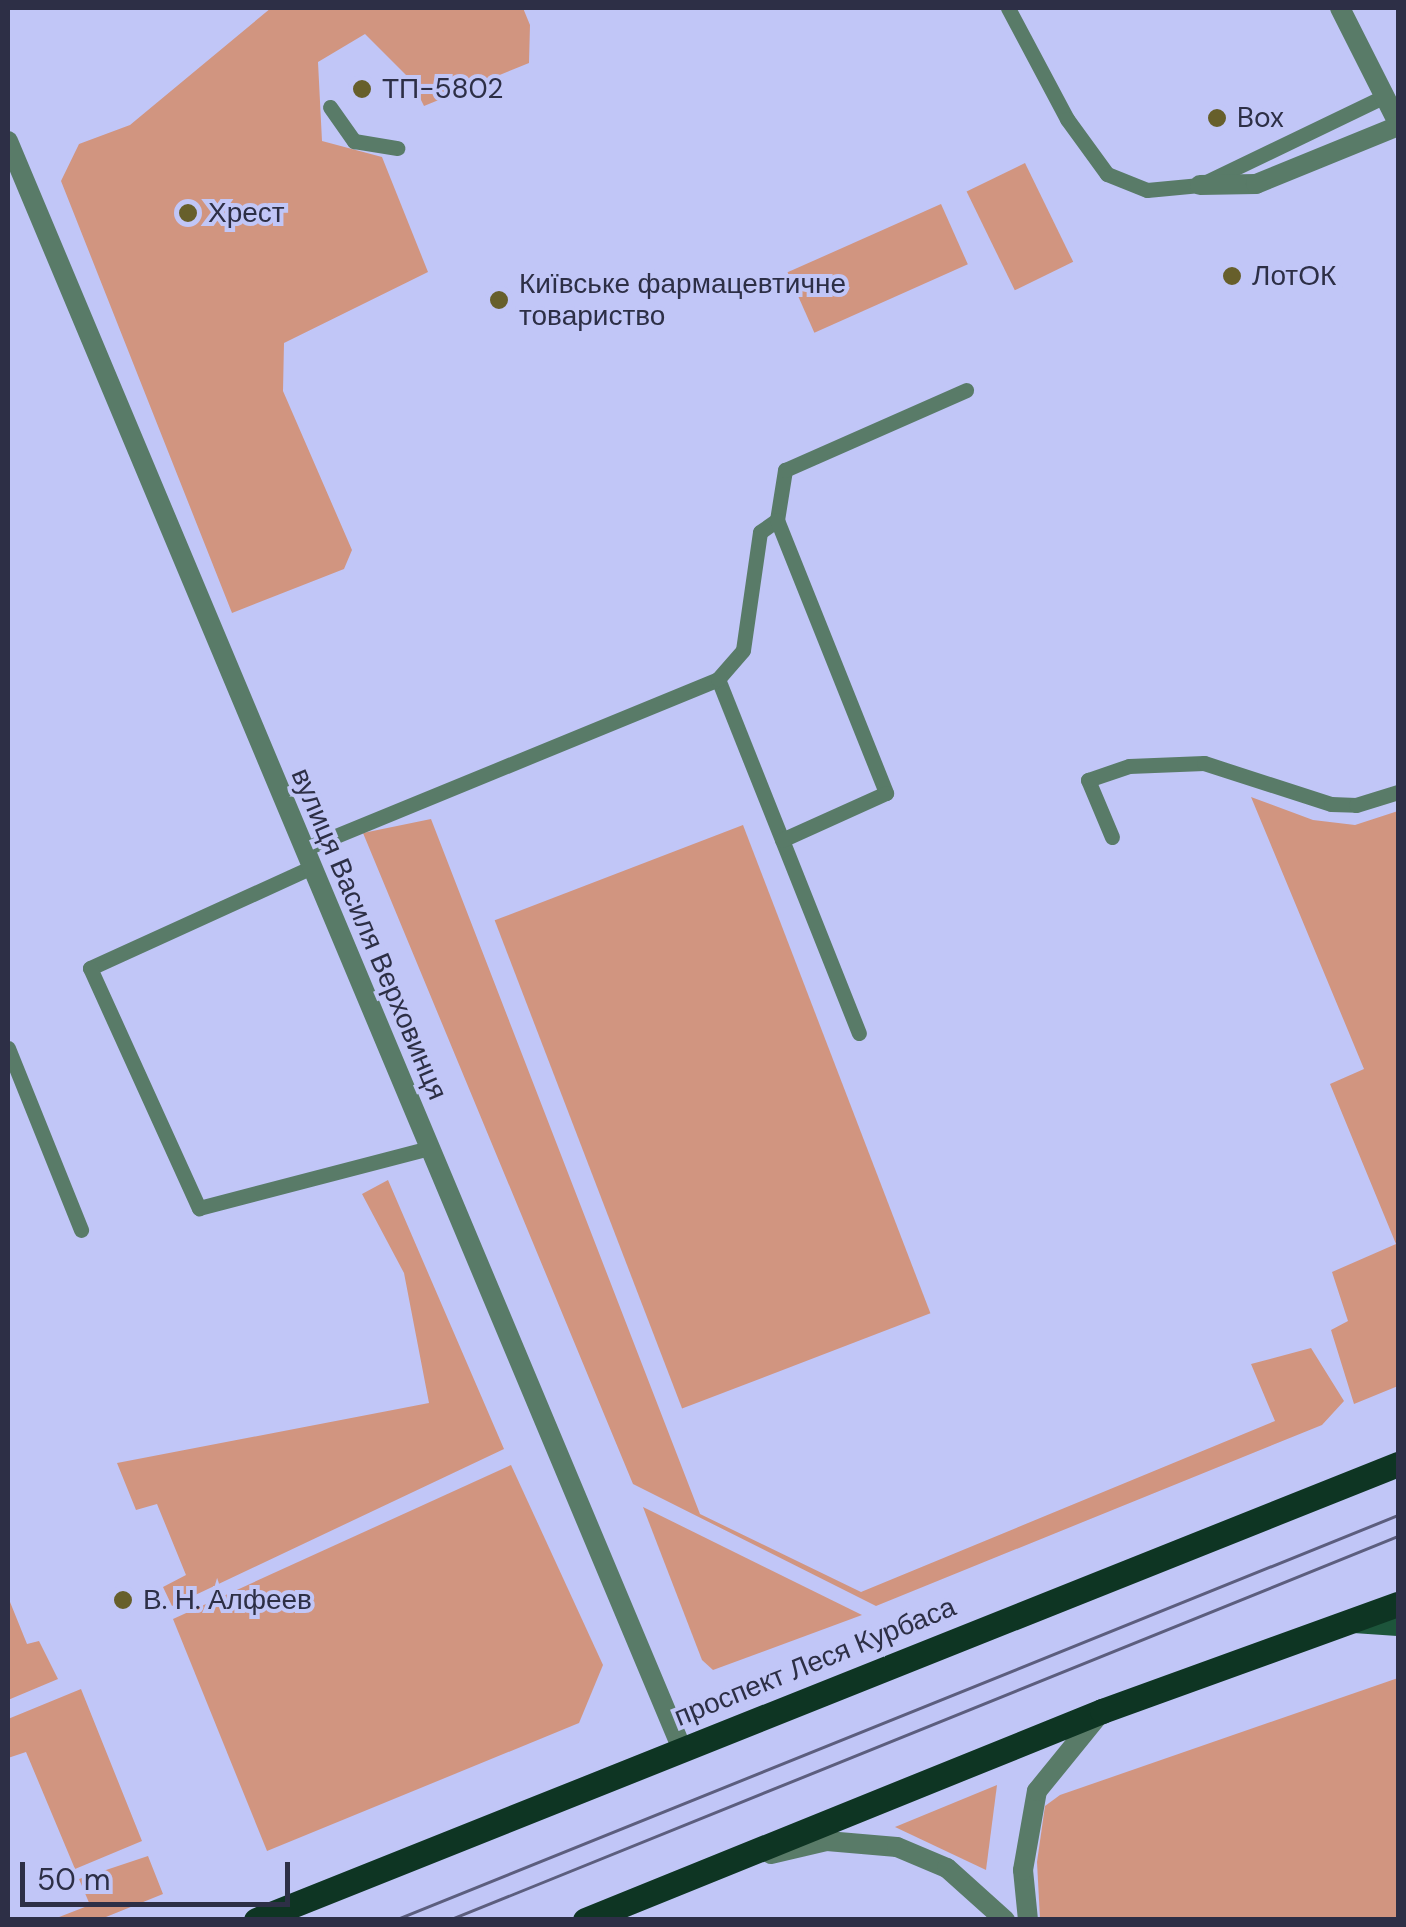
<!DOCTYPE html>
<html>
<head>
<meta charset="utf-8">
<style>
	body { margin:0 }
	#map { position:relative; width:1406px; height:1927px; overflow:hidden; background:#c1c6f7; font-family:"DM Sans",sans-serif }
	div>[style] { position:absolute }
	.green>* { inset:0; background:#d19580; transform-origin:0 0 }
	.service>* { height:15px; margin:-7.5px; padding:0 7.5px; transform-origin:7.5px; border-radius:7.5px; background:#597b68 }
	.minor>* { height:20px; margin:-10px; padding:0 10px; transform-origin:10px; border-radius:10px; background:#597b68 }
	.secondary>* { height:20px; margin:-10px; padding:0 10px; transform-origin:10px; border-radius:10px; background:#1d553b }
	.primary>* { height:25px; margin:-12.5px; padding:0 12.5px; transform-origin:12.5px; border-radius:12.5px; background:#0e3523 }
	.tram>* { height:2.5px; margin:-1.25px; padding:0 1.25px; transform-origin:1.25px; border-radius:1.25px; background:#5c5e7e }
	.dots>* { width:28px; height:28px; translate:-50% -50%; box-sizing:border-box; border:5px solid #c1c6f7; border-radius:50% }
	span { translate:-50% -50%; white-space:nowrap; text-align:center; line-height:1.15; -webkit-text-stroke:8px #c1c6f7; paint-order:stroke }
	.poi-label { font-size:28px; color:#2d2f46 }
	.left { translate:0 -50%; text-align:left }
	.street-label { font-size:28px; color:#2d2f46 }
	.frame { position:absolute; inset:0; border:10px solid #2d2f46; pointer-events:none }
	.scale { position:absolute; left:20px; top:1862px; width:270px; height:45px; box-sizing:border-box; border:5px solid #2d2f46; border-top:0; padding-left:12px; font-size:30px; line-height:35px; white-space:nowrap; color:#2d2f46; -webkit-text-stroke:8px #c1c6f7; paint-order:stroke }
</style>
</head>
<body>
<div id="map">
	<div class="green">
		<div style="clip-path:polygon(271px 8px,523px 8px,530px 25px,529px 63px,424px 106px,411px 80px,365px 34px,318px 62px,322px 141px,382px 157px,428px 272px,284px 343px,283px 391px,352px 550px,344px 569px,232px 613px,61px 181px,79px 144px,130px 125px)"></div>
		<div style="left:1025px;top:163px;width:110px;height:65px;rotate:64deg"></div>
		<div style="left:941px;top:204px;width:66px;height:168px;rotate:66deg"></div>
		<div style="clip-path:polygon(1251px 797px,1313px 820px,1355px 825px,1398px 811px,1398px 1386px,1354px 1404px,1331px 1330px,1348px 1321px,1332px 1272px,1396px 1244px,1330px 1084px,1364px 1069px)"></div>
		<div style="clip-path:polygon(431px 819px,700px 1514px,861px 1592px,1275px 1421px,1251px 1364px,1311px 1348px,1344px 1401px,1322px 1425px,876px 1606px,633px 1484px,363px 833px)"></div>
		<div style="left:743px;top:825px;width:523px;height:266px;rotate:69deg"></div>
		<div style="clip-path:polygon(388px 1180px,504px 1449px,172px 1606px,163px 1587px,186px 1575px,157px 1504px,136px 1510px,117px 1463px,429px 1403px,404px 1273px,362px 1194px)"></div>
		<div style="clip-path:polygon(511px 1465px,603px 1665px,579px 1723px,267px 1851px,173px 1619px)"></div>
		<div style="clip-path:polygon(643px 1507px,862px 1615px,713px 1670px,702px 1660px)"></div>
		<div style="clip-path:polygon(8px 1597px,27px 1644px,39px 1641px,58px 1679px,8px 1700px)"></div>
		<div style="clip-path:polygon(1398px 1678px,1398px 1919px,1040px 1919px,1037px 1862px,1045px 1806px,1060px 1795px)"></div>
		<div style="clip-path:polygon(81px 1689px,142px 1841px,75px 1869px,26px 1752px,8px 1758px,8px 1719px)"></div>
		<div style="clip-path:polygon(997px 1785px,986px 1870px,895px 1827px)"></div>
		<div style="clip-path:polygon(148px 1856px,163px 1894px,101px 1919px,54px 1919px,90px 1905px,79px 1879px)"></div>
	</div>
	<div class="service">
		<div style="left:1008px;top:8px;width:126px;rotate:62deg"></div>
		<div style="left:1067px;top:119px;width:68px;rotate:54deg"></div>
		<div style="left:1107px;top:174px;width:43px;rotate:21.8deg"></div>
		<div style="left:1147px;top:190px;width:53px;rotate:-5.4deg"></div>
		<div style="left:1200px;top:185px;width:203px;rotate:-25.7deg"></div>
		<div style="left:330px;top:107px;width:42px;rotate:54.8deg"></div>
		<div style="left:354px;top:141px;width:44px;rotate:9.2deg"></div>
		<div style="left:777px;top:520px;width:51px;rotate:-80.9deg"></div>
		<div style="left:785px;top:470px;width:198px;rotate:-23.8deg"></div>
		<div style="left:718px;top:679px;width:381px;rotate:68.3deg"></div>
		<div style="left:1112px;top:837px;width:62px;rotate:-112.8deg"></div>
		<div style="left:1088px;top:780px;width:43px;rotate:-18.9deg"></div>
		<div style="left:1129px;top:766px;width:75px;rotate:-2.3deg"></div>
		<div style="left:1204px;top:763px;width:133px;rotate:17.9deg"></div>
		<div style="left:1331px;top:804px;width:25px;rotate:2deg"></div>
		<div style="left:1356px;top:805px;width:44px;rotate:-17.2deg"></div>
		<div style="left:304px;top:849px;width:448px;rotate:-22.3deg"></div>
		<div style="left:718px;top:679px;width:38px;rotate:-49deg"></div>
		<div style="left:743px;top:650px;width:119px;rotate:-81.8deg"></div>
		<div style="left:760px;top:532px;width:21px;rotate:-35deg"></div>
		<div style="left:777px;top:520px;width:294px;rotate:68.2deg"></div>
		<div style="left:886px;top:793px;width:114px;rotate:155.7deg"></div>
		<div style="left:312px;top:867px;width:244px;rotate:155.5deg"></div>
		<div style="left:90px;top:968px;width:264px;rotate:65.6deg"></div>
		<div style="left:199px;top:1208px;width:238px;rotate:-14.6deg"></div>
		<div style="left:8px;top:1048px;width:196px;rotate:68.1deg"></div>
	</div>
	<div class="minor">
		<div style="left:1340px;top:8px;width:129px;rotate:63.2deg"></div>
		<div style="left:8px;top:141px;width:1741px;rotate:67.26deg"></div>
		<div style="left:1200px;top:185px;width:56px;rotate:-1deg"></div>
		<div style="left:1256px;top:184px;width:153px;rotate:-22.2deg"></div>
		<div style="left:771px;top:1854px;width:57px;rotate:-13.1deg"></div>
		<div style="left:827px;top:1841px;width:70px;rotate:4.9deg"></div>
		<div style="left:897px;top:1847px;width:54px;rotate:22.8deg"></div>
		<div style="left:947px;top:1868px;width:78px;rotate:41.9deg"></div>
		<div style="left:1028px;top:1920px;width:50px;rotate:-95.7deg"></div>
		<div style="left:1023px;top:1870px;width:80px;rotate:-80deg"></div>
		<div style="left:1037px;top:1791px;width:97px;rotate:-50.9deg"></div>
	</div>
	<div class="secondary">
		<div style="left:1354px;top:1623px;width:44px;rotate:3.9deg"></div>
	</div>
	<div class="primary">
		<div style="left:256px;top:1920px;width:1230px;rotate:-21.77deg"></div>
		<div style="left:585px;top:1920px;width:558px;rotate:-22.01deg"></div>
		<div style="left:1102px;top:1711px;width:315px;rotate:-19.9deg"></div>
	</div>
	<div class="tram">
		<div style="left:395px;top:1920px;width:1082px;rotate:-21.99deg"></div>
		<div style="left:449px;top:1920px;width:1024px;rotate:-22.03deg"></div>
	</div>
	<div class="dots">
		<div style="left:362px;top:89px;background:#675f2b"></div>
		<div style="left:1217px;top:118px;background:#675f2b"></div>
		<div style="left:188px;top:213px;background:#675f2b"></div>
		<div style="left:1232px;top:276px;background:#675f2b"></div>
		<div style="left:499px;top:300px;background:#675f2b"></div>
		<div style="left:123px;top:1600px;background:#675f2b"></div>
	</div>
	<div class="poi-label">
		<span class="left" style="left:382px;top:89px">ТП-5802</span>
		<span class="left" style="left:1237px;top:118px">Box</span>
		<span class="left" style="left:208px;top:213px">Хрест</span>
		<span class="left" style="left:1252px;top:276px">ЛотОК</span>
		<span class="left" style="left:519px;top:300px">Київське фармацевтичне<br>товариство</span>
		<span class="left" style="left:143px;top:1600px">В. Н. Алфеев</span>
	</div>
	<div class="street-label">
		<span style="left:369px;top:934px;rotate:67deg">вулиця Василя Верховинця</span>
		<span style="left:815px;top:1662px;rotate:-22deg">проспект Леся Курбаса</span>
	</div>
	<div class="frame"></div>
	<div class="scale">50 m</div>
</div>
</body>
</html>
